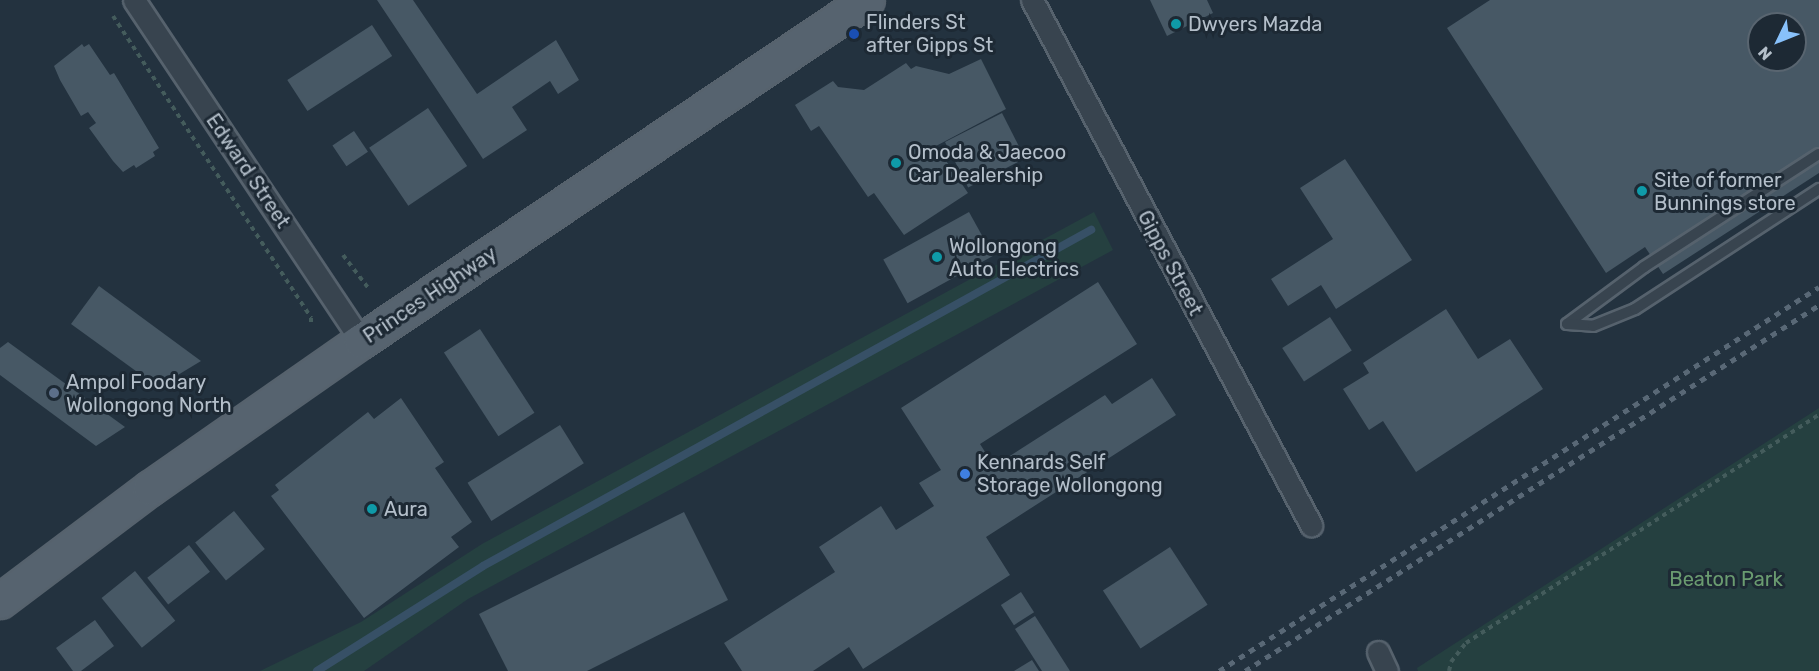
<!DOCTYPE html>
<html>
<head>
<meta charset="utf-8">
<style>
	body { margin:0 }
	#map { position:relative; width:1819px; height:671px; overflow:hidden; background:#23323f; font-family:Rubik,sans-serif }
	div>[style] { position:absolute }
	.green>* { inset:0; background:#254040 }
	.stream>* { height:8px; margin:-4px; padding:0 4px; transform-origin:4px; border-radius:4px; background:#375066 }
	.building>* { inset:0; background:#475865; transform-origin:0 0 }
	.path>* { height:4px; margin-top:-2px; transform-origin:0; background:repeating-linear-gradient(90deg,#445c5c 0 4.5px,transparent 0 9px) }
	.roads { filter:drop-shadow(2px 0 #56626d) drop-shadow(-2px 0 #56626d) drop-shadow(0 2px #56626d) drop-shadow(0 -2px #56626d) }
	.lane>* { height:10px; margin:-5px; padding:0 5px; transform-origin:5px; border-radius:5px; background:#38444f }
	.street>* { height:21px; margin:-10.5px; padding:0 10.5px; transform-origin:10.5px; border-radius:10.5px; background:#38444f }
	.primary>* { height:33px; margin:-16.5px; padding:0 16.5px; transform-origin:16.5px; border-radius:16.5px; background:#56636f }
	.rail>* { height:4.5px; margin-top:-2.25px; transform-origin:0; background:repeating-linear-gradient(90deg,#596876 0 6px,transparent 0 12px) }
	.dots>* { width:16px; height:16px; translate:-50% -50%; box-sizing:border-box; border:3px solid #1d2934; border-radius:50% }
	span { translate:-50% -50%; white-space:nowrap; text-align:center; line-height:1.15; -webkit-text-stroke:6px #1d2934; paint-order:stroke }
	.poi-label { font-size:20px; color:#b4bfca }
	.left { translate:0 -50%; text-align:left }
	.street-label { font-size:20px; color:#b4bfca }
	.park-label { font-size:20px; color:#6a9b70 }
	.north { position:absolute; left:1747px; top:12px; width:60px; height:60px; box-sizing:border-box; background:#1d2934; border:2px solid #596570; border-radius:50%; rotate:227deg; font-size:16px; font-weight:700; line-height:24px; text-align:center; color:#b4bfca }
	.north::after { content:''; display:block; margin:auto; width:21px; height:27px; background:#88c1fb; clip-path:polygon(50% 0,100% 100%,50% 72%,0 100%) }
</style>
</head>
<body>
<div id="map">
	<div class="green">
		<div style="clip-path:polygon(1094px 212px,1113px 250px,468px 599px,364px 671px,260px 671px,361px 622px,482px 544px)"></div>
		<div style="clip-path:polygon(1819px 408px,1819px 671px,1418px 671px,1417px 668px)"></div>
	</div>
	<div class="stream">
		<div style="left:317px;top:671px;width:196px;rotate:-32.3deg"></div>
		<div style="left:483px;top:566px;width:695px;rotate:-28.93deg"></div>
	</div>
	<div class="building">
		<div style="clip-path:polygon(377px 0,413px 0,477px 94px,556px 40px,579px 80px,558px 94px,550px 81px,512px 107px,527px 130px,483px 159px)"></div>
		<div style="clip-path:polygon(1150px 0,1207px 0,1213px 13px,1167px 36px)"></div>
		<div style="clip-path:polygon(evenodd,1490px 0,1819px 0,1819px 173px,1663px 274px,1645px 247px,1606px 273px,1447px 28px,1490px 0,1759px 24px,1795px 24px,1795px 60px,1759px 60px,1759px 24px)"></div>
		<div style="left:372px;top:25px;width:37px;height:101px;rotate:57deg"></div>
		<div style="clip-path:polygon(82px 44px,84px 47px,89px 44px,110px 75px,114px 73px,159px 148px,153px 152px,155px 156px,136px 168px,134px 165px,123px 172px,113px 161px,89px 128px,96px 123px,88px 112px,81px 116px,60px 80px,54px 66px)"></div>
		<div style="clip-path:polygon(981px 59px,1006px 109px,936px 146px,968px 193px,904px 235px,874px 193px,868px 197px,819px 126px,811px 131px,795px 105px,833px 81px,838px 87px,864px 90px,906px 63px,911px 69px,916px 66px,949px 74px)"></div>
		<div style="left:428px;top:108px;width:70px;height:71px;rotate:56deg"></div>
		<div style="left:1002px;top:113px;width:51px;height:64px;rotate:63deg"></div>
		<div style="left:354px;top:131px;width:25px;height:26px;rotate:56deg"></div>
		<div style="clip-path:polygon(1345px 159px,1412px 260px,1336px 309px,1321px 285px,1288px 306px,1271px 279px,1333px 239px,1300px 188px)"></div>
		<div style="left:969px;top:212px;width:50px;height:98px;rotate:61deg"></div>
		<div style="clip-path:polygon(1098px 282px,1137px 344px,980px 444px,994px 466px,1105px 395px,1112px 404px,1152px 378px,1176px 415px,986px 537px,1010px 575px,863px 669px,849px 647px,813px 671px,742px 671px,724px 643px,835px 572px,819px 547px,881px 506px,896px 530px,934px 506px,919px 483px,941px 470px,901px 408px)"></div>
		<div style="clip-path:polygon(99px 286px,201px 361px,158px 387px,71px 324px)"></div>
		<div style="clip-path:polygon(1446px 309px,1478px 359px,1510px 339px,1543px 389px,1416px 472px,1383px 421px,1369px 430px,1343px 389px,1369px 373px,1363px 363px)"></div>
		<div style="left:1330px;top:317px;width:40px;height:57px;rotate:57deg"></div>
		<div style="left:480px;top:329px;width:100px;height:43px;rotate:57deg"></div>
		<div style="clip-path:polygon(8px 342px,125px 427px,96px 446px,0 375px,0 348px)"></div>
		<div style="clip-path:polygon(401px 398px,444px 462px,435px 468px,472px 522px,451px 537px,459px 547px,364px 618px,271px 496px,279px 490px,275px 485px,368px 412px,374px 419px)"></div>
		<div style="left:560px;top:425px;width:45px;height:109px;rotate:58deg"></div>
		<div style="left:234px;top:511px;width:49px;height:50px;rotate:51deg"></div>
		<div style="clip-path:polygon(684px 512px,728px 600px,587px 671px,508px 671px,479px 614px)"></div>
		<div style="left:189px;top:545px;width:34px;height:53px;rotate:52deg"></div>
		<div style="left:1170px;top:547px;width:69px;height:80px;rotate:57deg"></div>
		<div style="left:135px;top:571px;width:64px;height:43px;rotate:51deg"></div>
		<div style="left:1021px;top:592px;width:24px;height:24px;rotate:57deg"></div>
		<div style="clip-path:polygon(1035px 616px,1070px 671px,1042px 671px,1015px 629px)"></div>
		<div style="clip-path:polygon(95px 620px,114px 646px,81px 671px,73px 671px,56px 648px)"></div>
		<div style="clip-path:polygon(1032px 660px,1039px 671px,1014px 671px)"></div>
	</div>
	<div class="path">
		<div style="left:113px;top:16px;width:361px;rotate:56.7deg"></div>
		<div style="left:311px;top:318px;width:9px;rotate:90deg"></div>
		<div style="left:343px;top:255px;width:43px;rotate:52.6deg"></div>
		<div style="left:1449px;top:671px;width:9px;rotate:-77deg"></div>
		<div style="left:1451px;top:662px;width:24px;rotate:-52deg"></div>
		<div style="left:1466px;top:643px;width:420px;rotate:-32.9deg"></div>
	</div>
	<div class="roads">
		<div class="lane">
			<div style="left:1567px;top:324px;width:96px;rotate:-36.5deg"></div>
			<div style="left:1644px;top:267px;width:208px;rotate:-32.9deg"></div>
			<div style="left:1567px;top:324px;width:26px;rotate:4deg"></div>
			<div style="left:1593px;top:326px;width:45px;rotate:-22deg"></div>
			<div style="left:1635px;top:309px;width:220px;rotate:-33.1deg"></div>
		</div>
		<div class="street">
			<div style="left:134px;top:0;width:410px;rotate:56.3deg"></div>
			<div style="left:1032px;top:0;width:595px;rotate:62.01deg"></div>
			<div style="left:1378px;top:652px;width:21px;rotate:65deg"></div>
		</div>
		<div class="primary">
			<div style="left:0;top:601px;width:188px;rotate:-37deg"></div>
			<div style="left:150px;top:488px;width:257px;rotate:-34.9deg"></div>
			<div style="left:361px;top:341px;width:610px;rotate:-33.98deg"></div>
		</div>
	</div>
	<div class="rail">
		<div style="left:1219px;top:671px;width:712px;rotate:-32.62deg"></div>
		<div style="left:1245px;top:671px;width:681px;rotate:-32.52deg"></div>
	</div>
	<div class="dots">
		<div style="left:1176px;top:24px;background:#0f9aa8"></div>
		<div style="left:854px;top:34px;background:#1a4fb4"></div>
		<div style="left:896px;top:163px;background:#0f9aa8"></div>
		<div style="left:1642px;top:191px;background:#0f9aa8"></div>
		<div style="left:937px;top:257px;background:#0f9aa8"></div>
		<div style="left:54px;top:393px;background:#5c6f8a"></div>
		<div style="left:965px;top:474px;background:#3f7fe0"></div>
		<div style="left:372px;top:509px;background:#0f9aa8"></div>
	</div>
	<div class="poi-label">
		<span class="left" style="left:866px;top:34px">Flinders St<br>after Gipps St</span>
		<span class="left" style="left:1188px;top:24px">Dwyers Mazda</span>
		<span class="left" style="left:908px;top:164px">Omoda &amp; Jaecoo<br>Car Dealership</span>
		<span class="left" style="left:1654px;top:192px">Site of former<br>Bunnings store</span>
		<span class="left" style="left:949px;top:258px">Wollongong<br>Auto Electrics</span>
		<span class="left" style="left:66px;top:394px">Ampol Foodary<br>Wollongong North</span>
		<span class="left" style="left:977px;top:474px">Kennards Self<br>Storage Wollongong</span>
		<span class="left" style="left:384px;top:509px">Aura</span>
	</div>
	<div class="street-label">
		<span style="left:248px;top:171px;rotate:56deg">Edward Street</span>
		<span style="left:1170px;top:263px;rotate:62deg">Gipps Street</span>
		<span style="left:430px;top:295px;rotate:-34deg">Princes Highway</span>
	</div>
	<div class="park-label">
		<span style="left:1726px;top:579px">Beaton Park</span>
	</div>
	<div class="north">N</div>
</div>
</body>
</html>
